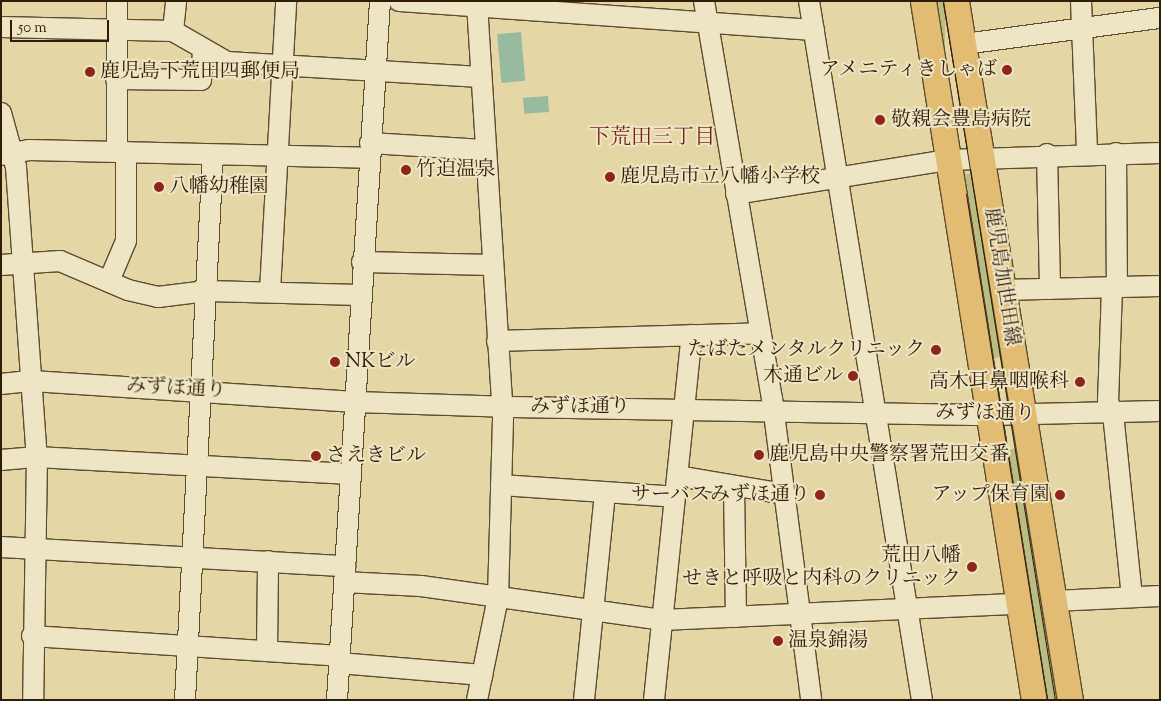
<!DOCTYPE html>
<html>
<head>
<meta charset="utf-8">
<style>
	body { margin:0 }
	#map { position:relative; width:1161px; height:701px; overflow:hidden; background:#e5d7a5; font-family:"Sorts Mill Goudy","Noto Serif JP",serif }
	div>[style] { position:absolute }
	.green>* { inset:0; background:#b9bd83; transform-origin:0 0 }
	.water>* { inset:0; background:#98baa1; transform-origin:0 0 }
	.roads { filter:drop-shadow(1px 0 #5e4b30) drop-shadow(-1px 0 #5e4b30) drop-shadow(0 1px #5e4b30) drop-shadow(0 -1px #5e4b30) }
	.minor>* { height:20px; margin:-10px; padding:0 10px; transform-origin:10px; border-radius:10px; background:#eee5c4 }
	.major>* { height:25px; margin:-12.5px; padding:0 12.5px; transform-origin:12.5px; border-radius:12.5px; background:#e2bc72 }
	.tram>* { height:1px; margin:-0.5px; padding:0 0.5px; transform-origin:0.5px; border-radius:0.5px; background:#311c09 }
	.dots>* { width:14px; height:14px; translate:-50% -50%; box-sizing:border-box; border:2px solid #eee5c4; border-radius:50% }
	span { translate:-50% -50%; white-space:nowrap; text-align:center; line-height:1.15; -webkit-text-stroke:4px #eee5c4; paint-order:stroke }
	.poi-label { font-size:20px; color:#311c09 }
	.right { translate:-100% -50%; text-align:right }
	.left { translate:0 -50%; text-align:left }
	.street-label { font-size:20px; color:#311c09 }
	.neighbourhood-label { font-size:21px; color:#7a1f14 }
	.frame { position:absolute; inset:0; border:2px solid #311c09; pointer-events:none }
	.scale { position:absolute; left:10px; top:20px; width:99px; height:22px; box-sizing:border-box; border:2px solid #311c09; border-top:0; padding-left:6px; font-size:15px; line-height:18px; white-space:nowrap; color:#311c09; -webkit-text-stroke:4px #eee5c4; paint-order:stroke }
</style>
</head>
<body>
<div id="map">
	<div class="green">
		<div style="left:931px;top:1px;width:14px;height:133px"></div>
		<div style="left:974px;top:173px;width:186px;height:13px;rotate:81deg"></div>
		<div style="left:1018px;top:448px;width:255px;height:14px;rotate:81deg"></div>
	</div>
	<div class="water">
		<div style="left:521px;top:32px;width:49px;height:24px;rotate:85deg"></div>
		<div style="left:548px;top:96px;width:16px;height:25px;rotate:86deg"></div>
	</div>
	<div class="roads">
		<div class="minor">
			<div style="left:117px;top:1px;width:151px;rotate:90deg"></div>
			<div style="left:399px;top:1px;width:416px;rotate:4deg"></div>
			<div style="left:704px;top:1px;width:403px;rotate:80.3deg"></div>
			<div style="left:772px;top:398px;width:305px;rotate:82.6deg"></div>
			<div style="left:809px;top:1px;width:708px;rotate:80.82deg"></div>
			<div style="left:1081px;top:1px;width:152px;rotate:87.7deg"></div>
			<div style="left:1px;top:27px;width:172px;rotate:1.3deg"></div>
			<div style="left:173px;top:31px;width:62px;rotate:29.9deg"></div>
			<div style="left:227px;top:62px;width:254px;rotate:3.4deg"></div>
			<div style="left:173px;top:31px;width:30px;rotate:-84deg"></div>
			<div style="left:964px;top:44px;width:198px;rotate:-7.6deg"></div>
			<div style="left:116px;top:79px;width:85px;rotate:0.7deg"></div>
			<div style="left:201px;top:80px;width:31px;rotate:-86deg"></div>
			<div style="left:1px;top:113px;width:56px;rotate:74.5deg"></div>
			<div style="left:16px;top:167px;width:291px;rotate:85.9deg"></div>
			<div style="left:37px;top:457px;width:243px;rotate:90.9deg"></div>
			<div style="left:370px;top:143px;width:114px;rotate:3.5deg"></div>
			<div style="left:1116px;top:153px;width:134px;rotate:89.6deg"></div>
			<div style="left:1047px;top:154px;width:135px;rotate:88.7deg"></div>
			<div style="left:1px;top:155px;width:28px;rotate:-10deg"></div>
			<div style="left:29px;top:150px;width:340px;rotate:1.3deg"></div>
			<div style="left:736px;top:194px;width:215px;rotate:-9.1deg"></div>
			<div style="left:948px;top:160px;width:212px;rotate:-1.9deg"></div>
			<div style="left:362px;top:262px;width:130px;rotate:1.3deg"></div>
			<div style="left:1px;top:265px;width:59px;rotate:-3.9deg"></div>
			<div style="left:60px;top:261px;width:74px;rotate:23.1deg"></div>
			<div style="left:128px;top:290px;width:31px;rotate:13deg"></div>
			<div style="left:158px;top:297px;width:49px;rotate:-7deg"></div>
			<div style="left:207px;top:291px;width:153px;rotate:1.5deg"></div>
			<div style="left:109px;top:281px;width:43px;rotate:-67deg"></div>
			<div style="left:126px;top:241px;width:89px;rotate:-90deg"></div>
			<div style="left:1112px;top:288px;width:112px;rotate:92deg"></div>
			<div style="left:1108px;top:400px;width:24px;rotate:75deg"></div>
			<div style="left:1114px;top:423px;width:175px;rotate:84.1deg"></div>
			<div style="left:1003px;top:290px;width:157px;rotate:-1.5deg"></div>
			<div style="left:270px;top:291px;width:290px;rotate:-86.8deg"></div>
			<div style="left:497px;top:341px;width:263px;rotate:-1.7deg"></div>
			<div style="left:1px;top:384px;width:31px;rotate:-6deg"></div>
			<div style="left:32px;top:381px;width:324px;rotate:3.7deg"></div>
			<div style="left:355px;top:402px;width:157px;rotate:1.8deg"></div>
			<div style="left:512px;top:407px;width:477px;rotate:1deg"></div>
			<div style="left:989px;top:415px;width:171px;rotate:-1.3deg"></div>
			<div style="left:1px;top:460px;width:36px;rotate:-5deg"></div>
			<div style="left:37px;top:457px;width:313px;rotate:3.1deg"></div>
			<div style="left:678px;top:476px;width:108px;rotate:9.6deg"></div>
			<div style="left:501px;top:485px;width:174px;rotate:3.9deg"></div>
			<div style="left:734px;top:488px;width:129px;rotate:89.1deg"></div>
			<div style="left:1px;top:547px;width:345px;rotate:3.2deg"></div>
			<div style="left:344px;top:582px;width:77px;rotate:3deg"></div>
			<div style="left:421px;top:586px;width:243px;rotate:8deg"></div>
			<div style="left:662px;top:620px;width:356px;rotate:-2.6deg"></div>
			<div style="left:1054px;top:601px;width:106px;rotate:-2.7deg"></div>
			<div style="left:32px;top:636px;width:308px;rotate:3.7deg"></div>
			<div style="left:267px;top:649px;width:88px;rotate:-89.3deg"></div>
			<div style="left:339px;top:663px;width:144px;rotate:4.8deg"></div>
			<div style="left:185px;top:700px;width:546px;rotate:-87.06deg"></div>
			<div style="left:337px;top:700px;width:700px;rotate:-86.48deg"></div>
			<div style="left:477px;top:700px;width:104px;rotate:-78.4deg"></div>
			<div style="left:498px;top:598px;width:181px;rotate:-88.4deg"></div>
			<div style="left:503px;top:417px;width:417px;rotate:-93.6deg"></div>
			<div style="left:584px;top:700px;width:208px;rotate:-84.2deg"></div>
			<div style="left:654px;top:700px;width:367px;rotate:-84.1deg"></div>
		</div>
		<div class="major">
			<div style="left:923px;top:1px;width:708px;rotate:80.98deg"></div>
			<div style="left:956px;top:1px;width:708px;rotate:80.74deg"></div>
		</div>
	</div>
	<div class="tram">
		<div style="left:943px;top:1px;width:708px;rotate:80.9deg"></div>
		<div style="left:966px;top:194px;width:512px;rotate:80.91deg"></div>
	</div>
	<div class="dots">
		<div style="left:1007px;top:70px;background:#8f2418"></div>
		<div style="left:90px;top:72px;background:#8f2418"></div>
		<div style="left:880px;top:120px;background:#8f2418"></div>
		<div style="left:406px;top:170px;background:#8f2418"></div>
		<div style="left:610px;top:177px;background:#8f2418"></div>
		<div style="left:159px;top:187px;background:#8f2418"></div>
		<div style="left:936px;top:350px;background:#8f2418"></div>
		<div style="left:335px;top:362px;background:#8f2418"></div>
		<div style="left:853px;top:376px;background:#8f2418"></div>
		<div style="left:1080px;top:382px;background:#8f2418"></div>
		<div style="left:759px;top:455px;background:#8f2418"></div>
		<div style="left:316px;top:456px;background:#8f2418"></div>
		<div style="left:820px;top:495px;background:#8f2418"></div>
		<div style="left:1060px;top:495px;background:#8f2418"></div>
		<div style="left:972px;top:567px;background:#8f2418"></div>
		<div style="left:778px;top:641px;background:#8f2418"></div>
	</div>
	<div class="poi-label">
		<span class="right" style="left:997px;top:70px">アメニティきしゃば</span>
		<span class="left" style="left:100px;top:72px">鹿児島下荒田四郵便局</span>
		<span class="left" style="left:891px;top:120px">敬親会豊島病院</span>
		<span class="left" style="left:416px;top:170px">竹迫温泉</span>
		<span class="left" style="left:620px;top:177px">鹿児島市立八幡小学校</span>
		<span class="left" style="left:169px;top:187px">八幡幼稚園</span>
		<span class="right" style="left:925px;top:350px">たばたメンタルクリニック</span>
		<span class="left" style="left:345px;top:362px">NKビル</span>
		<span class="right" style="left:843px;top:376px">木通ビル</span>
		<span class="right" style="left:1069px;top:382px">高木耳鼻咽喉科</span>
		<span class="left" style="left:769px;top:455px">鹿児島中央警察署荒田交番</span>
		<span class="left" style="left:326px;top:456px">さえきビル</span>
		<span class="right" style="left:810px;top:495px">サーバスみずほ通り</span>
		<span class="right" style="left:1050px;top:495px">アップ保育園</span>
		<span class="right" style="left:961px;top:568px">荒田八幡<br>せきと呼吸と内科のクリニック</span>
		<span class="left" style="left:788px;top:641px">温泉錦湯</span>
	</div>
	<div class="street-label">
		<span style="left:1001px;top:277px;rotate:81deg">鹿児島加世田線</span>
		<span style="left:176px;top:389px;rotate:3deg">みずほ通り</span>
		<span style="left:580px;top:407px">みずほ通り</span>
		<span style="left:985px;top:414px;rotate:1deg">みずほ通り</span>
	</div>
	<div class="neighbourhood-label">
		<span style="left:652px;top:138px">下荒田三丁目</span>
	</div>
	<div class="frame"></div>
	<div class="scale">50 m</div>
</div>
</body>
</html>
